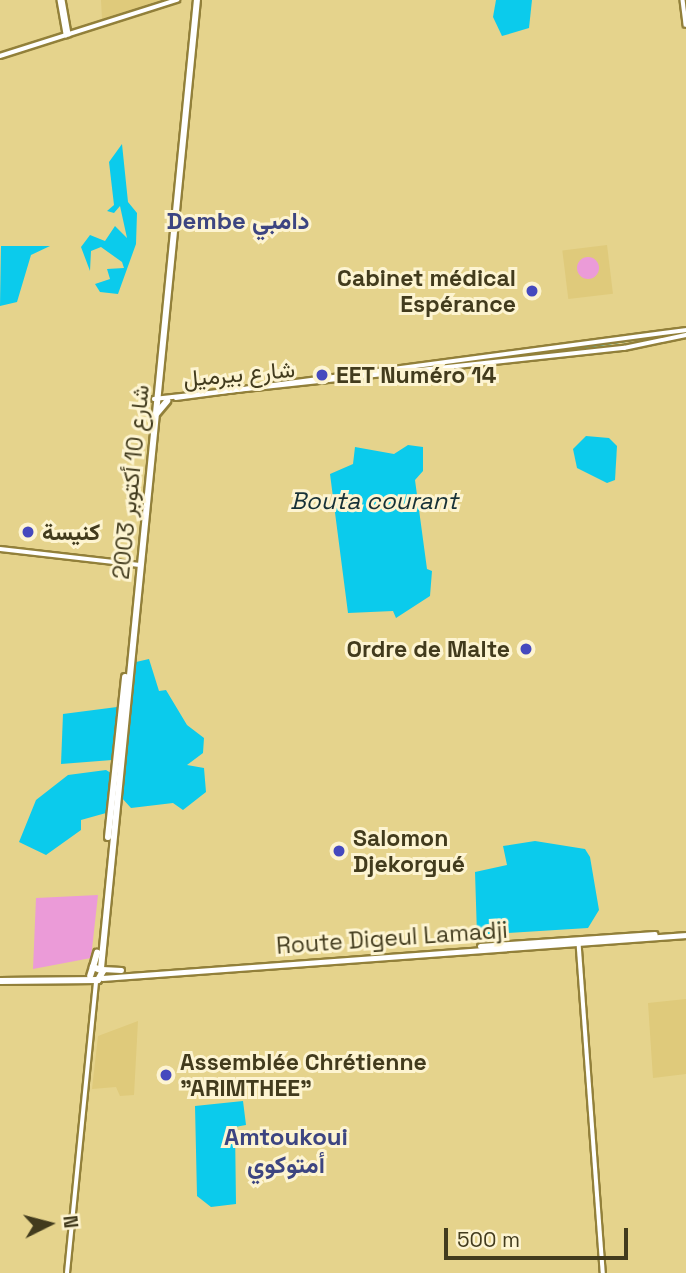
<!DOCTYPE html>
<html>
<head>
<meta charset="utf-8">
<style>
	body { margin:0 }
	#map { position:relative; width:686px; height:1273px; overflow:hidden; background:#e5d38c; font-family:"Space Grotesk",Vazirmatn,sans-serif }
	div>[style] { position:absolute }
	.built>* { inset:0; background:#dfca7b; transform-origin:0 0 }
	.green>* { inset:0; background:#eb9bd8 }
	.round { border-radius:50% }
	.water>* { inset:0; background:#0bcbec }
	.stream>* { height:2px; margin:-1px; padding:0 1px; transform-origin:1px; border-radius:1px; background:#0bcbec }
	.roads { filter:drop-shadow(2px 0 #92803a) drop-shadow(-2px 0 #92803a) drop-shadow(0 2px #92803a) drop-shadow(0 -2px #92803a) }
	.minor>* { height:3.5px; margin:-1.75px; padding:0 1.75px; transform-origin:1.75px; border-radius:1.75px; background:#fff }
	.major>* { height:5px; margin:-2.5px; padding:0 2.5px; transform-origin:2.5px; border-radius:2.5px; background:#fff }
	.highway>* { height:6px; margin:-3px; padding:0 3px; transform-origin:3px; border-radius:3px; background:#fff }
	.dots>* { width:19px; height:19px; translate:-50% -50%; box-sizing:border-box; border:4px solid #fdf4d1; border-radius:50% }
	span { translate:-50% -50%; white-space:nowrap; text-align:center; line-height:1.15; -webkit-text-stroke:6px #fdf4d1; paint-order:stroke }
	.poi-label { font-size:23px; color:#423b1d; font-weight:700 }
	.right { translate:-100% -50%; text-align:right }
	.left { translate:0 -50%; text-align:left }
	.street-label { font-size:23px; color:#423b1d }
	.neighbourhood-label { font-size:24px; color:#3d4581; font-weight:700 }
	.water-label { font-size:24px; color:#173137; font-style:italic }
	.north { position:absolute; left:14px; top:1189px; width:70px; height:70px; -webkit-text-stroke:5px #fdf4d1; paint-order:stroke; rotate:84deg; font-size:19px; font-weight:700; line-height:28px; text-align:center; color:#423b1d }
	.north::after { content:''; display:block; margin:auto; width:24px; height:32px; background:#423b1d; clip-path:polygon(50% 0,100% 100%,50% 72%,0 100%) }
	.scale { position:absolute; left:444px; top:1228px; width:184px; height:32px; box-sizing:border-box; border:4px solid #423b1d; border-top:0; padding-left:9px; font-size:21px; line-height:24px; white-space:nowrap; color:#423b1d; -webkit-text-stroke:5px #fdf4d1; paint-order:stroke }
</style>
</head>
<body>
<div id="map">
	<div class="built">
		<div style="clip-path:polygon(101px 0,161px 0,102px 19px)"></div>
		<div style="left:607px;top:245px;width:49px;height:45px;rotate:83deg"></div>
		<div style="clip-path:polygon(686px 999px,686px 1074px,653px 1078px,648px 1003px)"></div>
		<div style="clip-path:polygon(138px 1021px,134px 1095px,120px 1096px,116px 1087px,92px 1089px,98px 1036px)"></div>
	</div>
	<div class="green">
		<div class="round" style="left:577px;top:257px;width:22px;height:22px"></div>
		<div style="clip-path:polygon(98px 895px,91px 958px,33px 969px,36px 898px)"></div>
	</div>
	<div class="water">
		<div style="clip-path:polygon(496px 0,532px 0,529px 28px,502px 36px,493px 17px)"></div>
		<div style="clip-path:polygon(122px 144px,128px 202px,137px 213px,136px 244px,118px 294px,100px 292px,95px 284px,110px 279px,107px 269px,124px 268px,122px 262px,101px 247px,91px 251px,90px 271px,81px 247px,90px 235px,105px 241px,115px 226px,127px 238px,120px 206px,114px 213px,107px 211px,114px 205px,109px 162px)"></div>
		<div style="clip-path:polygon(50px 246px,31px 255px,17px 302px,0 306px,1px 246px)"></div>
		<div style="clip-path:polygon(586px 436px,609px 438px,617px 446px,615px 480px,607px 483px,577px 468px,573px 449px)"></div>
		<div style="clip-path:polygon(408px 445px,423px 447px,423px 471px,415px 480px,427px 569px,432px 571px,430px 596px,396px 618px,393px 611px,348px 613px,330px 474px,353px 464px,355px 447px,394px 454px)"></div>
		<div style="clip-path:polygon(149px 659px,159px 691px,166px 690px,187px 725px,204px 738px,203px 753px,187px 765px,204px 768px,206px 792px,183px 810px,173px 803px,131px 808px,121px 797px,136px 662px)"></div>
		<div style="clip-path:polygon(117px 707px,112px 760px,61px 764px,63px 714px)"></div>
		<div style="clip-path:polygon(106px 770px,111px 773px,106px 813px,81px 820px,81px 830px,46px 855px,19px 842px,36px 800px,68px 775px)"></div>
		<div style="clip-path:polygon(535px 841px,585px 849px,590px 857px,599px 910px,588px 928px,477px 935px,475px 872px,507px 865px,503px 846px)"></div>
		<div style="clip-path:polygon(243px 1101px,246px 1125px,235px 1127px,236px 1204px,211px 1207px,197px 1196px,195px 1106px)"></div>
	</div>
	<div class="stream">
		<div style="left:500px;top:360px;width:188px;rotate:-8.6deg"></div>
	</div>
	<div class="roads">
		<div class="minor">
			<div style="left:60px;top:0;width:36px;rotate:80deg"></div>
			<div style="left:63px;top:0;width:35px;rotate:80deg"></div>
			<div style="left:683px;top:0;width:25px;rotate:83deg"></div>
			<div style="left:0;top:56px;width:186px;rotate:-17.6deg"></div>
			<div style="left:176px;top:398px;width:515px;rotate:-7.59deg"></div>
			<div style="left:154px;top:399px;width:473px;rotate:-6.2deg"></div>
			<div style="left:624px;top:348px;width:63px;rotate:-11.8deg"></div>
			<div style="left:0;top:549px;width:141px;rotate:6.5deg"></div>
			<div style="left:579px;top:943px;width:331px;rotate:85.8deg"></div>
			<div style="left:67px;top:1273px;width:293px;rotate:-84.3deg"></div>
		</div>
		<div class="major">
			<div style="left:480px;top:946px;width:175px;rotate:-3.9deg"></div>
			<div style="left:102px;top:969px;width:19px;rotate:3deg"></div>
			<div style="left:102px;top:978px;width:586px;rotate:-4.21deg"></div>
		</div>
		<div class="highway">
			<div style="left:157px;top:413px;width:16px;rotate:-50deg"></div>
			<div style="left:108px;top:837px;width:161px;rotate:-83.9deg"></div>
			<div style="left:93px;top:967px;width:15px;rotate:-74deg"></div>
			<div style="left:101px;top:968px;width:973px;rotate:-84.34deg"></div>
			<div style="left:0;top:981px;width:98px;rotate:-0.6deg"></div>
			<div style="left:98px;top:980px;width:10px;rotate:-61deg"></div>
			<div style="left:103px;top:971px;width:11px;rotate:-158deg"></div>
			<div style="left:93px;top:967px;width:9px;rotate:108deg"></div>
		</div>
	</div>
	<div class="dots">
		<div style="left:532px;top:291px;background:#4549be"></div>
		<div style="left:322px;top:375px;background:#4549be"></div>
		<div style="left:28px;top:532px;background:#4549be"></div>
		<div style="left:526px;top:649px;background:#4549be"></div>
		<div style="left:339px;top:851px;background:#4549be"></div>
		<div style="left:166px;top:1075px;background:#4549be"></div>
	</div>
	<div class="poi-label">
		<span class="right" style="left:516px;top:291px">Cabinet médical<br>Espérance</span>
		<span class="left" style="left:336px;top:375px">EET Numéro 14</span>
		<span class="left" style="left:42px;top:532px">كنيسة</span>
		<span class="right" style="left:510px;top:649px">Ordre de Malte</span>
		<span class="left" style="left:353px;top:851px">Salomon<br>Djekorgué</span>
		<span class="left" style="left:180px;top:1075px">Assemblée Chrétienne<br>"ARIMTHEE"</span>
	</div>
	<div class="street-label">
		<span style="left:239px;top:374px;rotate:-5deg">شارع بيرميل</span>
		<span style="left:131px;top:482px;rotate:-84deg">شارع 10 أكتوبر 2003</span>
		<span style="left:392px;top:938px;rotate:-4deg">Route Digeul Lamadji</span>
	</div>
	<div class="neighbourhood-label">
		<span style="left:238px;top:221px">Dembe دامبي</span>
		<span style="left:286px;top:1151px">Amtoukoui<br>أمتوكوي</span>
	</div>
	<div class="water-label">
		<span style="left:374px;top:501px">Bouta courant</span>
	</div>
	<div class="north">N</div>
	<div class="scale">500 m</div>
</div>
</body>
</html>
